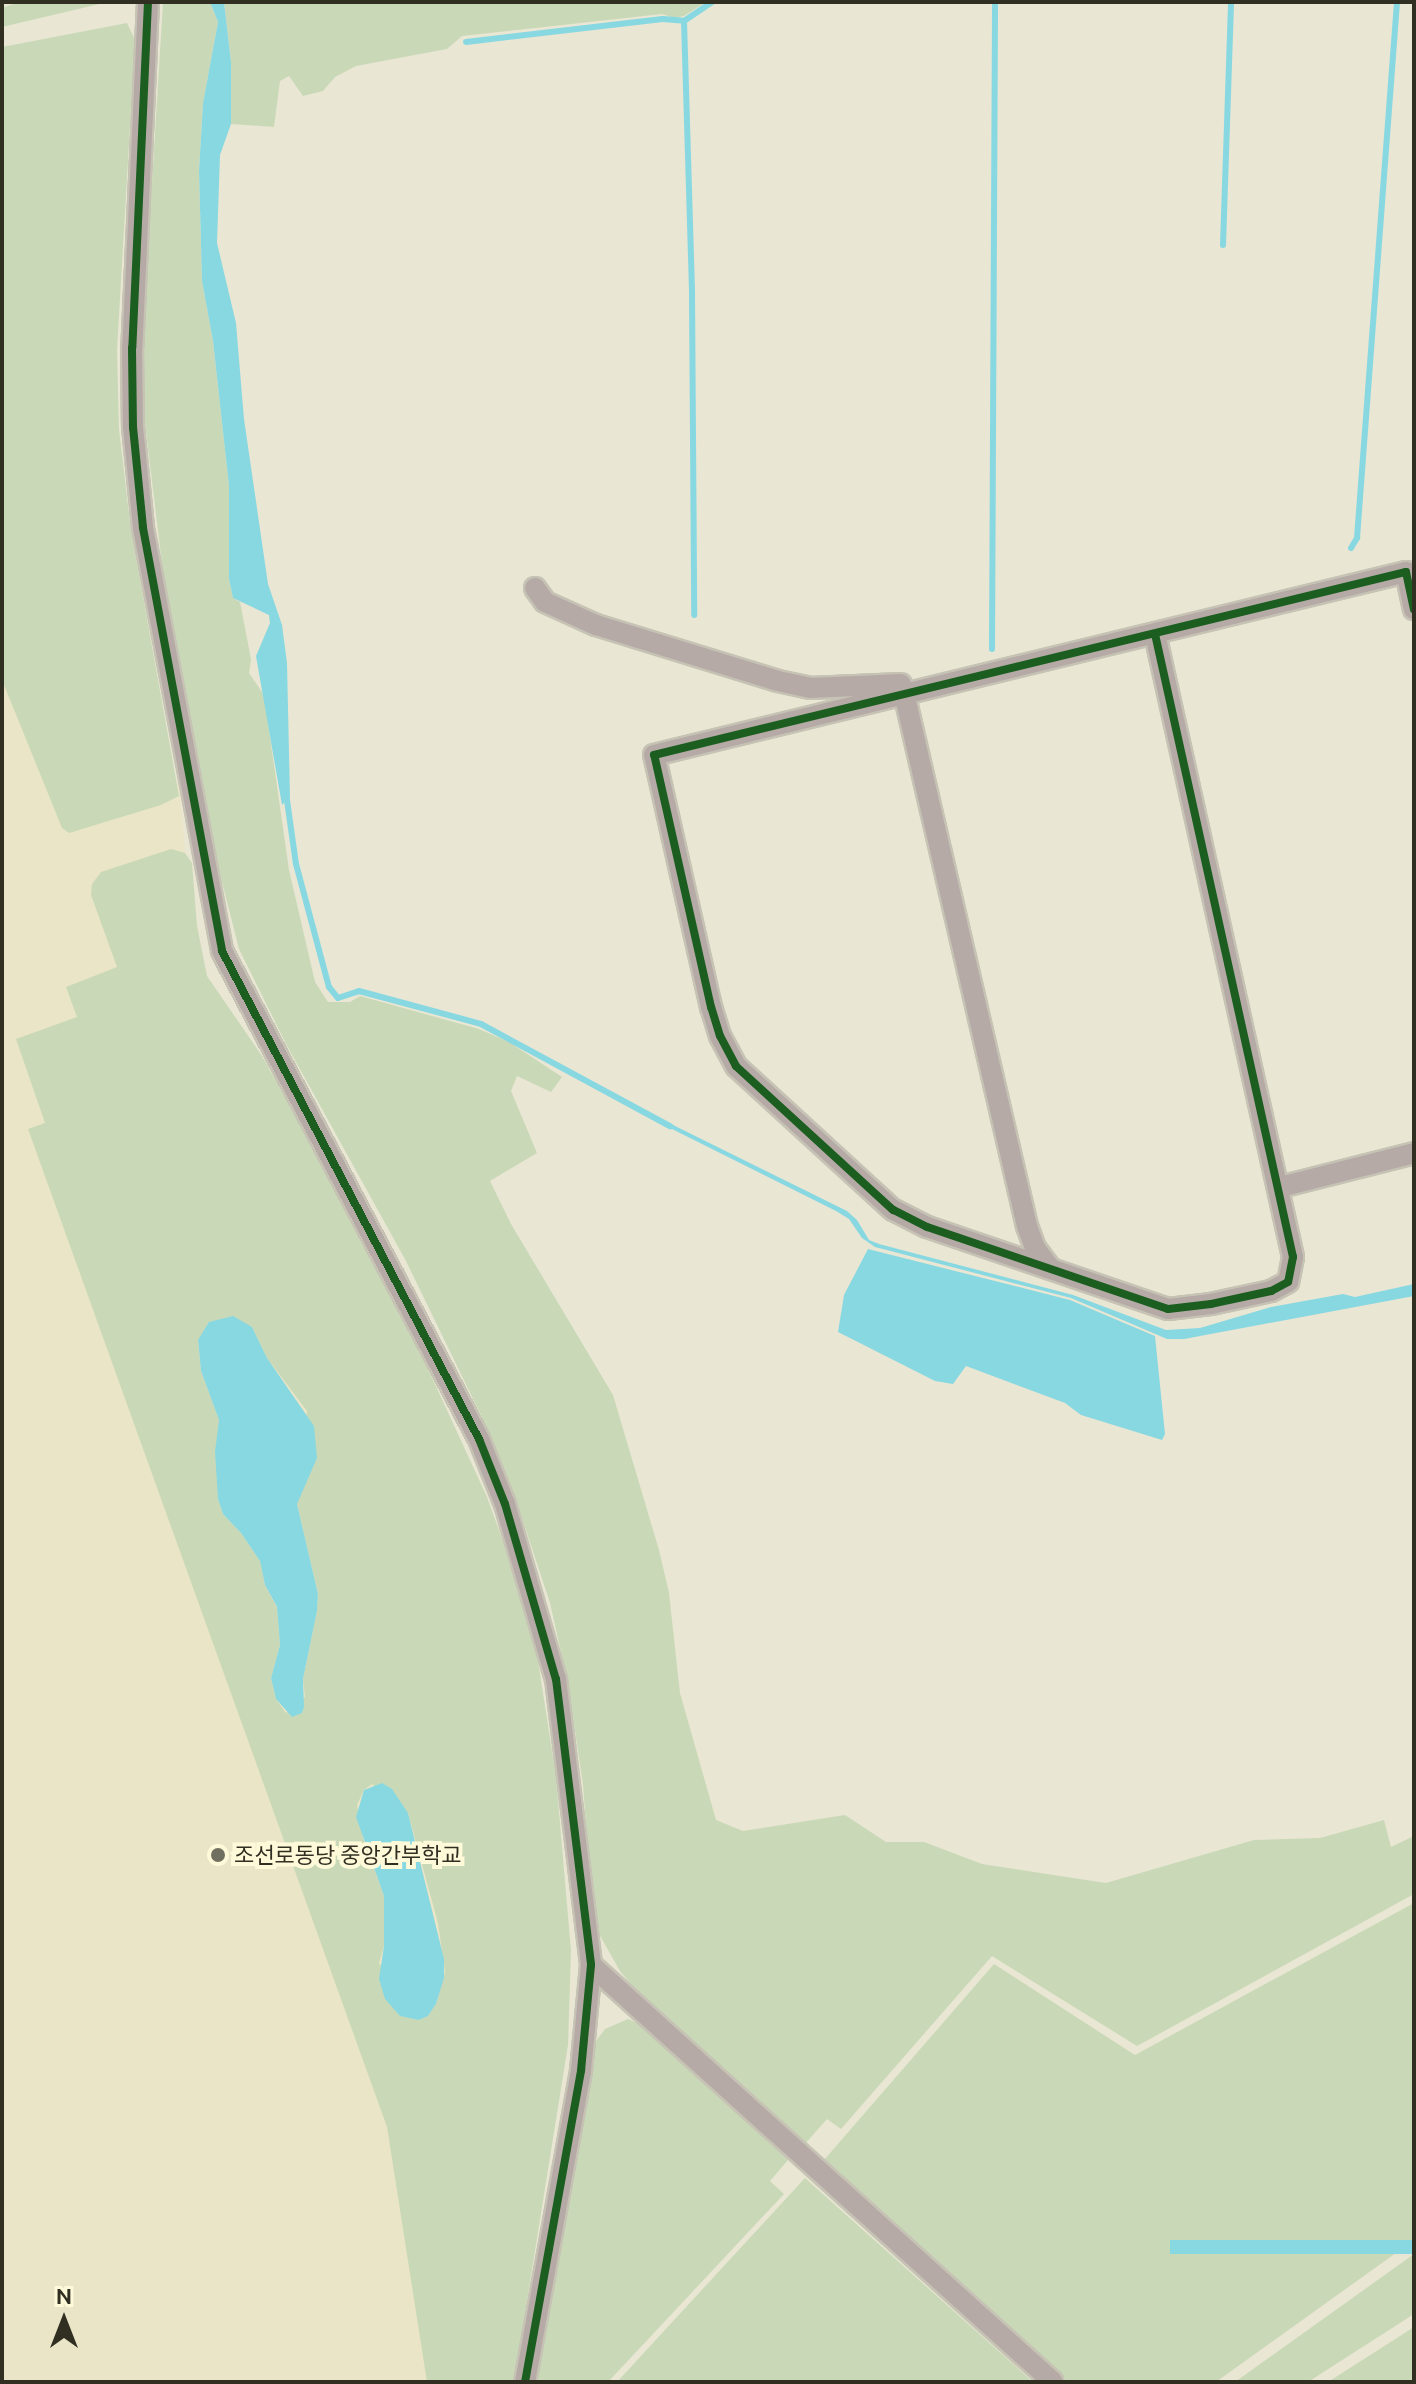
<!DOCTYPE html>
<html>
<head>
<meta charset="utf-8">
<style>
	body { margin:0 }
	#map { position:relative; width:1416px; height:2384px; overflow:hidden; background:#e9e6d3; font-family:Ubuntu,"Noto Sans KR",sans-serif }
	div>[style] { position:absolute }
	.built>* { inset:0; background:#eae5c6 }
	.green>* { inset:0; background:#c9d9b7 }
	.water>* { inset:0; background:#88d8e2; transform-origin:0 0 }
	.stream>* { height:6px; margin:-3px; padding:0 3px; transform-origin:3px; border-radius:3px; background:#88d8e2 }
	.roads { filter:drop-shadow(2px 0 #c6c3b5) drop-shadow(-2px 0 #c6c3b5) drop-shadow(0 2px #c6c3b5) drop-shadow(0 -2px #c6c3b5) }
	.minor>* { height:20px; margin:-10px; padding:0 10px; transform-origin:10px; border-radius:10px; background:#b6aaa7 }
	.cycleway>* { height:8px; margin:-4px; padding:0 4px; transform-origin:4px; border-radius:4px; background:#1b5e20 }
	.dots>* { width:22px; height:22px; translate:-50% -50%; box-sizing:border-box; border:4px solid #fef9d8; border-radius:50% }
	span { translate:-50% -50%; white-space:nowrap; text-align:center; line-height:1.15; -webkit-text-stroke:8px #fef9d8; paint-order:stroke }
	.poi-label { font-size:22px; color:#312f22 }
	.left { translate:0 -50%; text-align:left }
	.frame { position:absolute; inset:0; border:4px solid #312f22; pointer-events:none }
	.north { position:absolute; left:24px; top:2280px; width:80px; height:80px; -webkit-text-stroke:6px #fef9d8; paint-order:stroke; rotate:0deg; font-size:22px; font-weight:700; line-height:32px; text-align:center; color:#312f22 }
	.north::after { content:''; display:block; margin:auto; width:28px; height:36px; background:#312f22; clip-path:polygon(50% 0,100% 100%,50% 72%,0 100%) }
</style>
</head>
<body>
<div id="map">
	<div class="built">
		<div style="clip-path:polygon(2px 653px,179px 785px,196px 975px,378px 1328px,490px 2382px,2px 2382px)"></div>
	</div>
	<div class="green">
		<div style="clip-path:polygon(19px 2px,108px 2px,2px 27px,2px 8px)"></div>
		<div style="clip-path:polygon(163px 2px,210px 2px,218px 22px,203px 103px,199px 171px,202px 281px,213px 341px,229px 486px,229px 579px,233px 598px,240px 602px,251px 659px,249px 673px,264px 695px,289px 870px,315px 982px,328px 1002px,350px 1002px,360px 996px,479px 1029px,509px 1042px,562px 1077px,551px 1092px,517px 1076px,511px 1091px,537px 1153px,490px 1181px,511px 1224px,613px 1395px,659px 1550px,669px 1593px,680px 1693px,716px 1820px,743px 1831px,845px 1815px,886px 1842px,924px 1842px,982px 1864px,1106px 1883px,1254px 1840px,1320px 1838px,1384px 1820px,1391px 1847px,1414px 1836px,1414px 1894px,1137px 2046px,992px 1956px,841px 2129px,827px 2119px,805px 2144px,644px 2000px,620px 1971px,599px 1934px,592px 1907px,583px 1785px,568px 1683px,550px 1603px,517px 1503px,491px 1436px,406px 1261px,286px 1044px,239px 949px,206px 819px,167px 605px,143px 407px,142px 347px)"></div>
		<div style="clip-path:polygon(224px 2px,706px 2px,684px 16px,674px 18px,662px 14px,462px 36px,447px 49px,356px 66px,335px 77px,323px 91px,303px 96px,289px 76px,280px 81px,274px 127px,231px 124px,231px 62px)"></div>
		<div style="clip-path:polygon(127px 23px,135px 40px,117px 350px,119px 429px,131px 530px,179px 796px,161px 805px,69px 833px,62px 828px,2px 680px,2px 47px)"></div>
		<div style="clip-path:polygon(evenodd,171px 849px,185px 853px,192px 863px,197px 926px,207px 976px,262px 1056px,291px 1107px,428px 1369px,487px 1497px,523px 1596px,538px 1661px,556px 1776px,571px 1951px,568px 2045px,514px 2382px,427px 2382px,387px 2127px,28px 1129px,45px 1123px,16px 1039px,77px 1017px,66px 987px,117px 967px,91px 895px,92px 884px,101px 872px,171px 849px,252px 1327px,267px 1358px,307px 1411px,297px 1504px,318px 1594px,317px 1611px,303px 1679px,305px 1697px,286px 1713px,276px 1699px,271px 1678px,280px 1645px,277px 1608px,265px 1585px,260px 1561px,241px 1533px,223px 1514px,218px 1499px,219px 1420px,201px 1371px,198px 1341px,252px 1327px,171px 849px,372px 1784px,408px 1813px,438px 1923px,445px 1972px,436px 2004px,428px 2016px,419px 2020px,379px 1963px,384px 1946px,384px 1896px,363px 1838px,357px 1805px,364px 1790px,372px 1784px)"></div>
		<div style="clip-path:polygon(1414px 1903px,1414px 2240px,1216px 2382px,1068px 2382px,824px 2160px,994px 1964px,1135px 2055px)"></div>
		<div style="clip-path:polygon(628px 2019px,641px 2025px,788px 2160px,770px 2181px,784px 2194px,608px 2382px,534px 2382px,588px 2069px,596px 2041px,605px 2029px)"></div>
		<div style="clip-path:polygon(805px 2178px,1033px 2382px,617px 2382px)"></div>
		<div style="clip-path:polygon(1414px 2254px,1414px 2314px,1308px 2382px,1235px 2382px)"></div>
		<div style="clip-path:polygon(1414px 2327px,1414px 2382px,1328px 2382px)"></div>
	</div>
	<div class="water">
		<div style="clip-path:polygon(210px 2px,224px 2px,231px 62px,231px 124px,220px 155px,217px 243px,236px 323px,244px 419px,268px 584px,282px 625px,287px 663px,290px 797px,282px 805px,256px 656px,270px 623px,269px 615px,233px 598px,229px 579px,229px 486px,213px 341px,202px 281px,199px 171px,203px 103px,218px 22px)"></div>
		<div style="clip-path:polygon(665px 1121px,847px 1211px,857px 1220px,869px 1240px,879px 1244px,1073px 1295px,1166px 1330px,1200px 1328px,1271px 1307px,1343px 1294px,1355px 1297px,1414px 1284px,1414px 1296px,1184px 1339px,1167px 1339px,1071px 1298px,875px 1247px,862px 1238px,849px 1219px,836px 1211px,664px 1125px)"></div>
		<div style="clip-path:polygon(868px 1249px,1070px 1300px,1155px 1336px,1165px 1434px,1162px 1440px,1081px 1415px,1065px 1403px,966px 1366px,953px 1384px,935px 1381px,838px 1332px,844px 1295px)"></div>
		<div style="clip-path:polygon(233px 1316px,252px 1327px,267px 1358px,314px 1426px,317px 1458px,297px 1504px,318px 1594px,317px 1611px,303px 1679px,304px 1707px,302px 1713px,292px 1717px,276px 1699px,271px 1678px,280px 1645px,277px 1607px,265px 1585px,260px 1561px,241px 1533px,223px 1514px,218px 1499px,215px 1452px,219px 1420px,201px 1371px,198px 1340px,209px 1322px)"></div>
		<div style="clip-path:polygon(382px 1783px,392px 1789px,408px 1813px,444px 1959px,444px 1978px,436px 2004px,428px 2016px,419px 2020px,400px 2016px,385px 1999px,379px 1979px,384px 1946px,384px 1896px,356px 1817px,364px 1790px)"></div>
		<div style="left:1414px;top:2240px;width:14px;height:244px;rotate:90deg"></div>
	</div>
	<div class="stream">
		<div style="left:684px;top:21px;width:272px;rotate:88.3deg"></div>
		<div style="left:692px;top:293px;width:322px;rotate:89.6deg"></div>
		<div style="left:466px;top:42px;width:198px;rotate:-6.7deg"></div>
		<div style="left:663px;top:19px;width:21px;rotate:5deg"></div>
		<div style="left:684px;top:21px;width:34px;rotate:-34deg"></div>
		<div style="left:1223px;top:245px;width:243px;rotate:-88.1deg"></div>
		<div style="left:1351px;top:548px;width:12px;rotate:-59deg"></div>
		<div style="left:1357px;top:538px;width:537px;rotate:-85.73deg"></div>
		<div style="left:992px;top:649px;width:647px;rotate:-89.73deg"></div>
		<div style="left:286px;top:793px;width:72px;rotate:82deg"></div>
		<div style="left:296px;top:864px;width:127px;rotate:75deg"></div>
		<div style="left:329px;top:987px;width:14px;rotate:51deg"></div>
		<div style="left:338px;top:998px;width:22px;rotate:-18deg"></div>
		<div style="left:359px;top:991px;width:126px;rotate:15.1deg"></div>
		<div style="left:481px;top:1024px;width:215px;rotate:28.4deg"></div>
	</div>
	<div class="roads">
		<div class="minor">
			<div style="left:148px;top:2px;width:346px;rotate:92.6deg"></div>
			<div style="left:132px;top:348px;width:79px;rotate:89.3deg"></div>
			<div style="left:133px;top:427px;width:101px;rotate:84.3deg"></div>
			<div style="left:143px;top:528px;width:430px;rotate:79.4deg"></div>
			<div style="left:222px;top:951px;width:552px;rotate:62.23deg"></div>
			<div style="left:479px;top:1439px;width:70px;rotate:68.2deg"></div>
			<div style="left:505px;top:1504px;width:182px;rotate:73.8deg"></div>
			<div style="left:556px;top:1679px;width:288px;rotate:83deg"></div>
			<div style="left:591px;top:1965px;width:106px;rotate:95.4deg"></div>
			<div style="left:581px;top:2071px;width:316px;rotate:100.2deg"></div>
			<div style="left:535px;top:588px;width:17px;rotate:54deg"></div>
			<div style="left:545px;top:602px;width:56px;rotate:24.3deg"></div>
			<div style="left:596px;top:625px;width:190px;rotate:17.1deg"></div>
			<div style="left:778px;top:681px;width:33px;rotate:12deg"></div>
			<div style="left:810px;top:688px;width:91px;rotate:-2.5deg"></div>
			<div style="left:1155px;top:634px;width:638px;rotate:77.51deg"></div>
			<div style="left:1293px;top:1257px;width:25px;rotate:101deg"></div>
			<div style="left:1288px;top:1282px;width:19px;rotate:152deg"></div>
			<div style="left:1271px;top:1291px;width:61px;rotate:167.8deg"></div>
			<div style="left:1211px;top:1304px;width:43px;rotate:173.4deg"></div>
			<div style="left:1168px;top:1309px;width:255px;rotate:-161.2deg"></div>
			<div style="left:927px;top:1227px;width:38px;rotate:-153deg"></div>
			<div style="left:893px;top:1210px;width:213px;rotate:-137.5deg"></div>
			<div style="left:736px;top:1066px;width:34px;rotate:-118deg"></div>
			<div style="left:720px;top:1036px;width:30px;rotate:-107deg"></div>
			<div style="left:711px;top:1007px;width:258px;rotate:-102.7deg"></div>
			<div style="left:654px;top:755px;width:774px;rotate:-13.68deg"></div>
			<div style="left:1406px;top:572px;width:38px;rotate:78deg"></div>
			<div style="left:904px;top:693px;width:547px;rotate:77.01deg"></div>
			<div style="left:1027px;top:1226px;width:23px;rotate:70deg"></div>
			<div style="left:1035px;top:1248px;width:26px;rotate:53deg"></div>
			<div style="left:1280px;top:1187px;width:138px;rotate:-14.2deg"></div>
			<div style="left:591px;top:1965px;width:622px;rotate:42.07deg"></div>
		</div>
	</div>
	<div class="cycleway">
		<div style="left:148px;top:2px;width:346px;rotate:92.6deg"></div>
		<div style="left:132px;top:348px;width:79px;rotate:89.3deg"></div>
		<div style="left:133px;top:427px;width:101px;rotate:84.3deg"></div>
		<div style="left:143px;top:528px;width:430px;rotate:79.4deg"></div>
		<div style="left:222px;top:951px;width:552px;rotate:62.23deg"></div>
		<div style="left:479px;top:1439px;width:70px;rotate:68.2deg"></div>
		<div style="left:505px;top:1504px;width:182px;rotate:73.8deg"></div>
		<div style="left:556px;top:1679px;width:288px;rotate:83deg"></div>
		<div style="left:591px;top:1965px;width:106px;rotate:95.4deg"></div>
		<div style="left:581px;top:2071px;width:316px;rotate:100.2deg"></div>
		<div style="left:1155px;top:634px;width:638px;rotate:77.51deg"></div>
		<div style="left:1293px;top:1257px;width:25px;rotate:101deg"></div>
		<div style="left:1288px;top:1282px;width:19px;rotate:152deg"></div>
		<div style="left:1271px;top:1291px;width:61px;rotate:167.8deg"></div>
		<div style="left:1211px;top:1304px;width:43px;rotate:173.4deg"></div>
		<div style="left:1168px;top:1309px;width:255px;rotate:-161.2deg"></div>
		<div style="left:927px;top:1227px;width:38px;rotate:-153deg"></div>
		<div style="left:893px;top:1210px;width:213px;rotate:-137.5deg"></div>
		<div style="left:736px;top:1066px;width:34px;rotate:-118deg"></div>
		<div style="left:720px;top:1036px;width:30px;rotate:-107deg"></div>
		<div style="left:711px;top:1007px;width:258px;rotate:-102.7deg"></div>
		<div style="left:654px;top:755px;width:774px;rotate:-13.68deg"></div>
		<div style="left:1406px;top:572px;width:38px;rotate:78deg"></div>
	</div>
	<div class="dots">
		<div style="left:218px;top:1855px;background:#716f60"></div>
	</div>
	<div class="poi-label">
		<span class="left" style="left:234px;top:1855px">조선로동당 중앙간부학교</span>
	</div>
	<div class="frame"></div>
	<div class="north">N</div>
</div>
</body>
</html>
